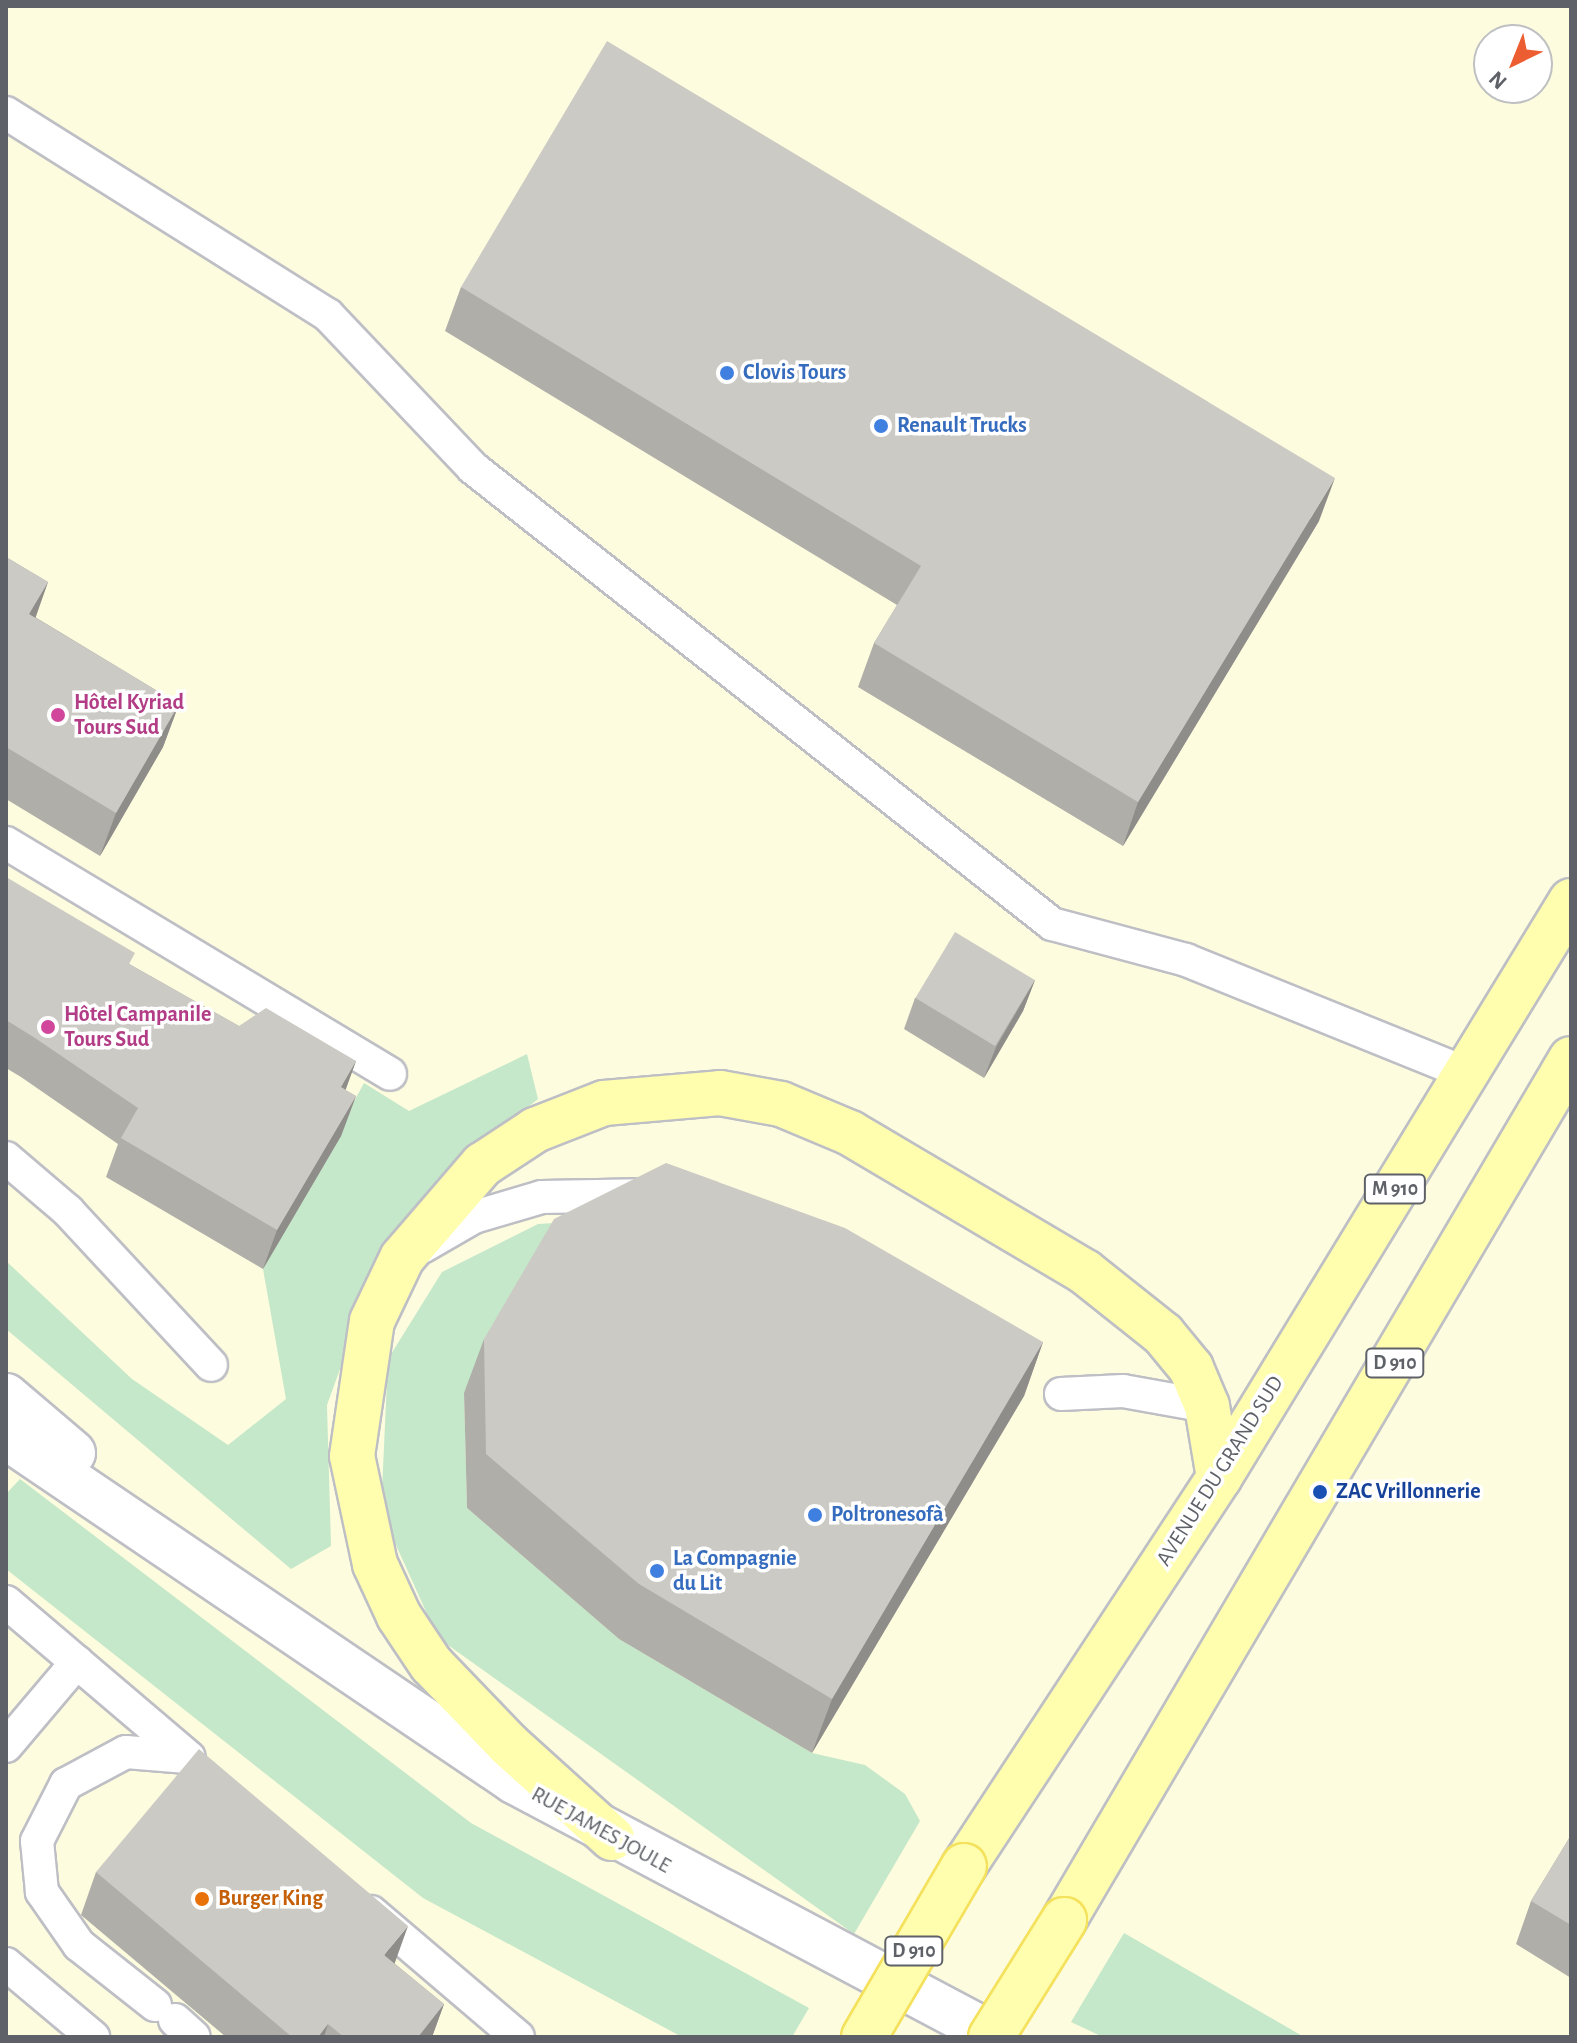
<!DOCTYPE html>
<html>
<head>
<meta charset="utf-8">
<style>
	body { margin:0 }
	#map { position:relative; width:1577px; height:2043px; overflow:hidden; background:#f1f0e7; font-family:"Alegreya Sans",sans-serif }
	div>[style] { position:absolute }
	.commercial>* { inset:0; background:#fefcde }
	.green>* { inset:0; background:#c4e8c9 }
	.roads { filter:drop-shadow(2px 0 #bebfc5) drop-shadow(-2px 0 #bebfc5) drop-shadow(0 2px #bebfc5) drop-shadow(0 -2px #bebfc5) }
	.service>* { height:32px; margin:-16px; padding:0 16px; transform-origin:16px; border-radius:16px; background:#fff }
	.tertiary>* { height:44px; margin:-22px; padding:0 22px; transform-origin:22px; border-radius:22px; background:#fff }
	.primary>* { height:44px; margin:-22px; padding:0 22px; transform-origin:22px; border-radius:22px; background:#fffeae }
	.bridges { filter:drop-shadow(2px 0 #f4e15d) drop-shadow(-2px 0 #f4e15d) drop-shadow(0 2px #f4e15d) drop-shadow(0 -2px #f4e15d) }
	.primary-bridge>* { height:44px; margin:-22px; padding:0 22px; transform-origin:22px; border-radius:22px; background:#fffeae }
	.wall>* { inset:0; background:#afaea9 }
	.shaded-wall>* { inset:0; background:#8f8d89 }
	.building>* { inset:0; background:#cccac4; transform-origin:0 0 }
	.dots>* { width:22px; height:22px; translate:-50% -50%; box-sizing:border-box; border:4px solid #fff; border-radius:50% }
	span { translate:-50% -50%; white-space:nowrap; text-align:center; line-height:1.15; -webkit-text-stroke:7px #fff; paint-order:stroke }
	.shield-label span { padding:2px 6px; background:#fff; border:2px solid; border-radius:6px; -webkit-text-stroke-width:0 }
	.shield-label { font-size:20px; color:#5e6167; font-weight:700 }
	.shop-label { font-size:22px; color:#366cbe; font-weight:700 }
	.left { translate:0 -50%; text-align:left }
	.hotel-label { font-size:22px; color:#b23c85; font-weight:700 }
	.street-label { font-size:22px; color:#5e6167 }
	.transit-label { font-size:22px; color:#164399; font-weight:700 }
	.food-label { font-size:22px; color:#c56008; font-weight:700 }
	.frame { position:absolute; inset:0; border:8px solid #5e6167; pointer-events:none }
	.north { position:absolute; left:1473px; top:24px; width:80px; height:80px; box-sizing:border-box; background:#fff; border:2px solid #bfc0c2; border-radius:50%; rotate:223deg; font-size:22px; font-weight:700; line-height:32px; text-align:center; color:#5e6167 }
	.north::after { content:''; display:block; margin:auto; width:28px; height:36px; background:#ec5d31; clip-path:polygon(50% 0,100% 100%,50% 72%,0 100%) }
</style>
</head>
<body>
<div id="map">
	<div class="commercial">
		<div style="clip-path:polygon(evenodd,6px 6px,1571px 6px,1571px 2037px,6px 2037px,6px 6px,1489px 40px,1537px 40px,1537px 88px,1489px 88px,1489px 40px)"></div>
	</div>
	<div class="green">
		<div style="clip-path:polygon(527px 1054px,538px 1099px,442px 1176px,376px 1270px,327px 1405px,331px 1546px,291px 1569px,6px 1329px,6px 1261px,132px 1379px,228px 1445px,286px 1399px,263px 1269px,364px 1083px,409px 1111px)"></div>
		<div style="clip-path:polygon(646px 1217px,534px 1274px,464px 1393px,467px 1508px,619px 1639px,812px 1753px,865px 1765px,905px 1794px,920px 1821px,854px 1934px,438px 1638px,381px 1512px,388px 1359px,442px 1272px,538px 1224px)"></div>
		<div style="clip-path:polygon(20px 1479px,471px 1823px,809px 2008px,792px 2037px,682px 2037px,423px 1898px,6px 1569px,6px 1494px)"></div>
		<div style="clip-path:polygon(1124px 1933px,1304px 2037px,1103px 2037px,1071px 2022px)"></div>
	</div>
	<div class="roads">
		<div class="service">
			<div style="left:6px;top:113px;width:380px;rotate:32.1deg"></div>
			<div style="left:328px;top:315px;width:211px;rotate:46.5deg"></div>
			<div style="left:473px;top:468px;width:737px;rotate:38.22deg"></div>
			<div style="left:1052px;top:924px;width:139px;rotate:15deg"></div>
			<div style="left:1186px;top:960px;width:302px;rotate:22deg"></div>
			<div style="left:6px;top:843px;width:448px;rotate:31deg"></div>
			<div style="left:6px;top:1158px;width:82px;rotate:40.5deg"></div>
			<div style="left:68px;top:1211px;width:210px;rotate:47.1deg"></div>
			<div style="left:422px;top:1247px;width:60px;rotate:-30deg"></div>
			<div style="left:474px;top:1217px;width:71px;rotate:-16.4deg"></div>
			<div style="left:542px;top:1197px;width:110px;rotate:-1deg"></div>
			<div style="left:1061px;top:1394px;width:62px;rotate:-2.8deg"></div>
			<div style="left:1123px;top:1391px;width:85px;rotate:10.1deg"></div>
			<div style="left:6px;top:1602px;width:240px;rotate:40.4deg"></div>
			<div style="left:6px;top:1746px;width:110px;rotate:-49.8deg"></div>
			<div style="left:371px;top:1912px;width:193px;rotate:40.4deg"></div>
			<div style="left:6px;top:1964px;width:114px;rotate:40deg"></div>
			<div style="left:155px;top:2005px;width:97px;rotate:-141.7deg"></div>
			<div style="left:79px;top:1945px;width:65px;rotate:-124.9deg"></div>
			<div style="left:42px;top:1892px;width:51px;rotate:-95.6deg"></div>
			<div style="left:37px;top:1841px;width:64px;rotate:-63deg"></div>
			<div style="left:66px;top:1784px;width:68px;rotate:-28.1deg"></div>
			<div style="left:126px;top:1752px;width:61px;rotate:4.7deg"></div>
			<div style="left:175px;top:2020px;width:25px;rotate:42deg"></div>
		</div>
		<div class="tertiary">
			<div style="left:6px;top:1396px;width:88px;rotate:40.4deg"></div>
			<div style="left:6px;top:1437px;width:614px;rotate:34.1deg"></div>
			<div style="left:514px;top:1781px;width:547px;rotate:27.92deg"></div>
		</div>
		<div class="primary">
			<div style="left:612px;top:1838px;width:139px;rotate:-137.9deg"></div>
			<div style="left:509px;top:1745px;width:112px;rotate:-133.9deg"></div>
			<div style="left:431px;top:1664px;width:58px;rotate:-123.7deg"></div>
			<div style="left:399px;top:1616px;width:57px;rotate:-114.8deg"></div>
			<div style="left:375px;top:1564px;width:110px;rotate:-102deg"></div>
			<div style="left:352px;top:1456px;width:136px;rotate:-81.6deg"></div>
			<div style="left:372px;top:1321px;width:70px;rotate:-64.5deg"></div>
			<div style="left:402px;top:1258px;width:123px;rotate:-49.3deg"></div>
			<div style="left:482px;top:1165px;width:64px;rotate:-33.4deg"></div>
			<div style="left:535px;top:1130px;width:74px;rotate:-21.4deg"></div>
			<div style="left:604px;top:1103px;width:116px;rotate:-4.9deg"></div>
			<div style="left:720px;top:1093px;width:62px;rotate:10.2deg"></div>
			<div style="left:781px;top:1104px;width:75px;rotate:22.8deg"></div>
			<div style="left:850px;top:1133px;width:273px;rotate:30.6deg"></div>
			<div style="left:1085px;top:1272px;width:100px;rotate:38.5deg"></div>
			<div style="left:1163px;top:1334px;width:44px;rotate:50.5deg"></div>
			<div style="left:1191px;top:1368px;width:41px;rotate:67.2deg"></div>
			<div style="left:1207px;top:1406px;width:73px;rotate:80.5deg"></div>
			<div style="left:964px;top:1866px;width:464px;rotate:-56.7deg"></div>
			<div style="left:1219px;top:1478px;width:676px;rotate:-58.61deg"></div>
			<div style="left:1064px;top:1920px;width:999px;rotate:-59.51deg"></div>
		</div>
	</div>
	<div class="bridges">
		<div class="primary-bridge">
			<div style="left:864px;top:2037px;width:198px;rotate:-59.7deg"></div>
			<div style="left:991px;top:2037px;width:138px;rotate:-58deg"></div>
		</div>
	</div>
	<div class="wall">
		<div style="clip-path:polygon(461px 287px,1319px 521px,1123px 846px,858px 687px,874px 643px,897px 605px,445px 331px)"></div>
		<div style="clip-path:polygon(6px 557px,48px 582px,35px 617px,179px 704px,163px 747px,100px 856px,6px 799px)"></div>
		<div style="clip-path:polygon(6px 877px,131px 965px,239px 1026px,356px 1061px,345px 1090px,356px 1096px,341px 1136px,263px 1269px,106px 1177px,118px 1144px,21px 1077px,6px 1068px)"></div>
		<div style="clip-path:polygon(1035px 980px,1023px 1011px,984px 1078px,904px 1029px,915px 998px)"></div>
		<div style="clip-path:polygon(484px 1339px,1043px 1342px,1024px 1396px,812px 1753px,619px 1639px,467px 1508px,464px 1393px)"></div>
		<div style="clip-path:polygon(1571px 1835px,1571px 1978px,1516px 1944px,1531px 1901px)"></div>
		<div style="clip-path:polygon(96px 1872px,394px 1963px,444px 2004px,432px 2037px,226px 2037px,81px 1915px)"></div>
	</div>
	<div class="shaded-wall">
		<div style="clip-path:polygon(1335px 478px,1319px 521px,1123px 846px,1138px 802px)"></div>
		<div style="clip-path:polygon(48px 582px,33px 625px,29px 614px)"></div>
		<div style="clip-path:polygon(179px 704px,163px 747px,100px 856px,116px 813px)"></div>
		<div style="clip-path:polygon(1035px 980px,1023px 1011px,984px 1078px,996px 1047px)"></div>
		<div style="clip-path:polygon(356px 1061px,342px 1100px,341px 1087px)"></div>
		<div style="clip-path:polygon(356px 1096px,341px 1136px,263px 1269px,277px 1230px)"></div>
		<div style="clip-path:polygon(1043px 1342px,1024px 1396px,812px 1753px,832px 1699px)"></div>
		<div style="clip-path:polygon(408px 1926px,393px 1968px,384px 1955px)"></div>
		<div style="clip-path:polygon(444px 2004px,432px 2037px,418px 2037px)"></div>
		<div style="clip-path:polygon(328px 2024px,324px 2037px,318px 2037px)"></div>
	</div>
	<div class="building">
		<div style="clip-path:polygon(607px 41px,1335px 478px,1138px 802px,874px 643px,921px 566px,461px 287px)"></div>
		<div style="clip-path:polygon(6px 557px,48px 582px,29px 614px,179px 704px,116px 813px,6px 747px)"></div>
		<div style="clip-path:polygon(6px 877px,135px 953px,129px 964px,239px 1026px,266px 1008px,356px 1061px,341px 1087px,356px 1096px,277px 1230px,121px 1138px,138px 1108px,35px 1038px,6px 1020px)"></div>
		<div style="left:955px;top:932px;width:93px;height:77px;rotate:31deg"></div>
		<div style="clip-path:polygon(666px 1163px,845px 1228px,1043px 1342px,832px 1699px,639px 1584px,486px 1454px,484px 1339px,554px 1219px)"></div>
		<div style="clip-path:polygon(199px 1749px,408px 1926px,384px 1955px,444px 2004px,418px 2037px,344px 2037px,328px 2024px,318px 2037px,292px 2037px,96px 1872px)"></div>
		<div style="clip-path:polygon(1571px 1835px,1571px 1925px,1531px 1901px)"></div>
	</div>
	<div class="dots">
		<div style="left:727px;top:373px;background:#3f7fe0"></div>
		<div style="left:881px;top:426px;background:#3f7fe0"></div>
		<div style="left:58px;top:715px;background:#d1479c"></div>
		<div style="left:48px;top:1027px;background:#d1479c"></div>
		<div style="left:1320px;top:1492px;background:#1a4fb4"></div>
		<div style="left:815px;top:1515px;background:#3f7fe0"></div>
		<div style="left:657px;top:1571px;background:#3f7fe0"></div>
		<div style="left:202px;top:1899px;background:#e8710a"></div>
	</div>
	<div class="shield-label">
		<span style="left:1395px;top:1189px">M 910</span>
		<span style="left:1395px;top:1363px">D 910</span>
		<span style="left:914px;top:1951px">D 910</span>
	</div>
	<div class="shop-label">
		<span class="left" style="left:743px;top:373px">Clovis Tours</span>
		<span class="left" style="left:897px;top:426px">Renault Trucks</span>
		<span class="left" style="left:831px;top:1515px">Poltronesofà</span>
		<span class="left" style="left:673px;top:1571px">La Compagnie<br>du Lit</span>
	</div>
	<div class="hotel-label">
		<span class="left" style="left:74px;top:715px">Hôtel Kyriad<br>Tours Sud</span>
		<span class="left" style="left:64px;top:1027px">Hôtel Campanile<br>Tours Sud</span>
	</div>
	<div class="street-label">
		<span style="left:1220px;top:1471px;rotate:-58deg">AVENUE DU GRAND SUD</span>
		<span style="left:601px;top:1830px;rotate:29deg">RUE JAMES JOULE</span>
	</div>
	<div class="transit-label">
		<span class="left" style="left:1336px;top:1492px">ZAC Vrillonnerie</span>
	</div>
	<div class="food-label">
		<span class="left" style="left:218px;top:1899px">Burger King</span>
	</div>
	<div class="frame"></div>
	<div class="north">N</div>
</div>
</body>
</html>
